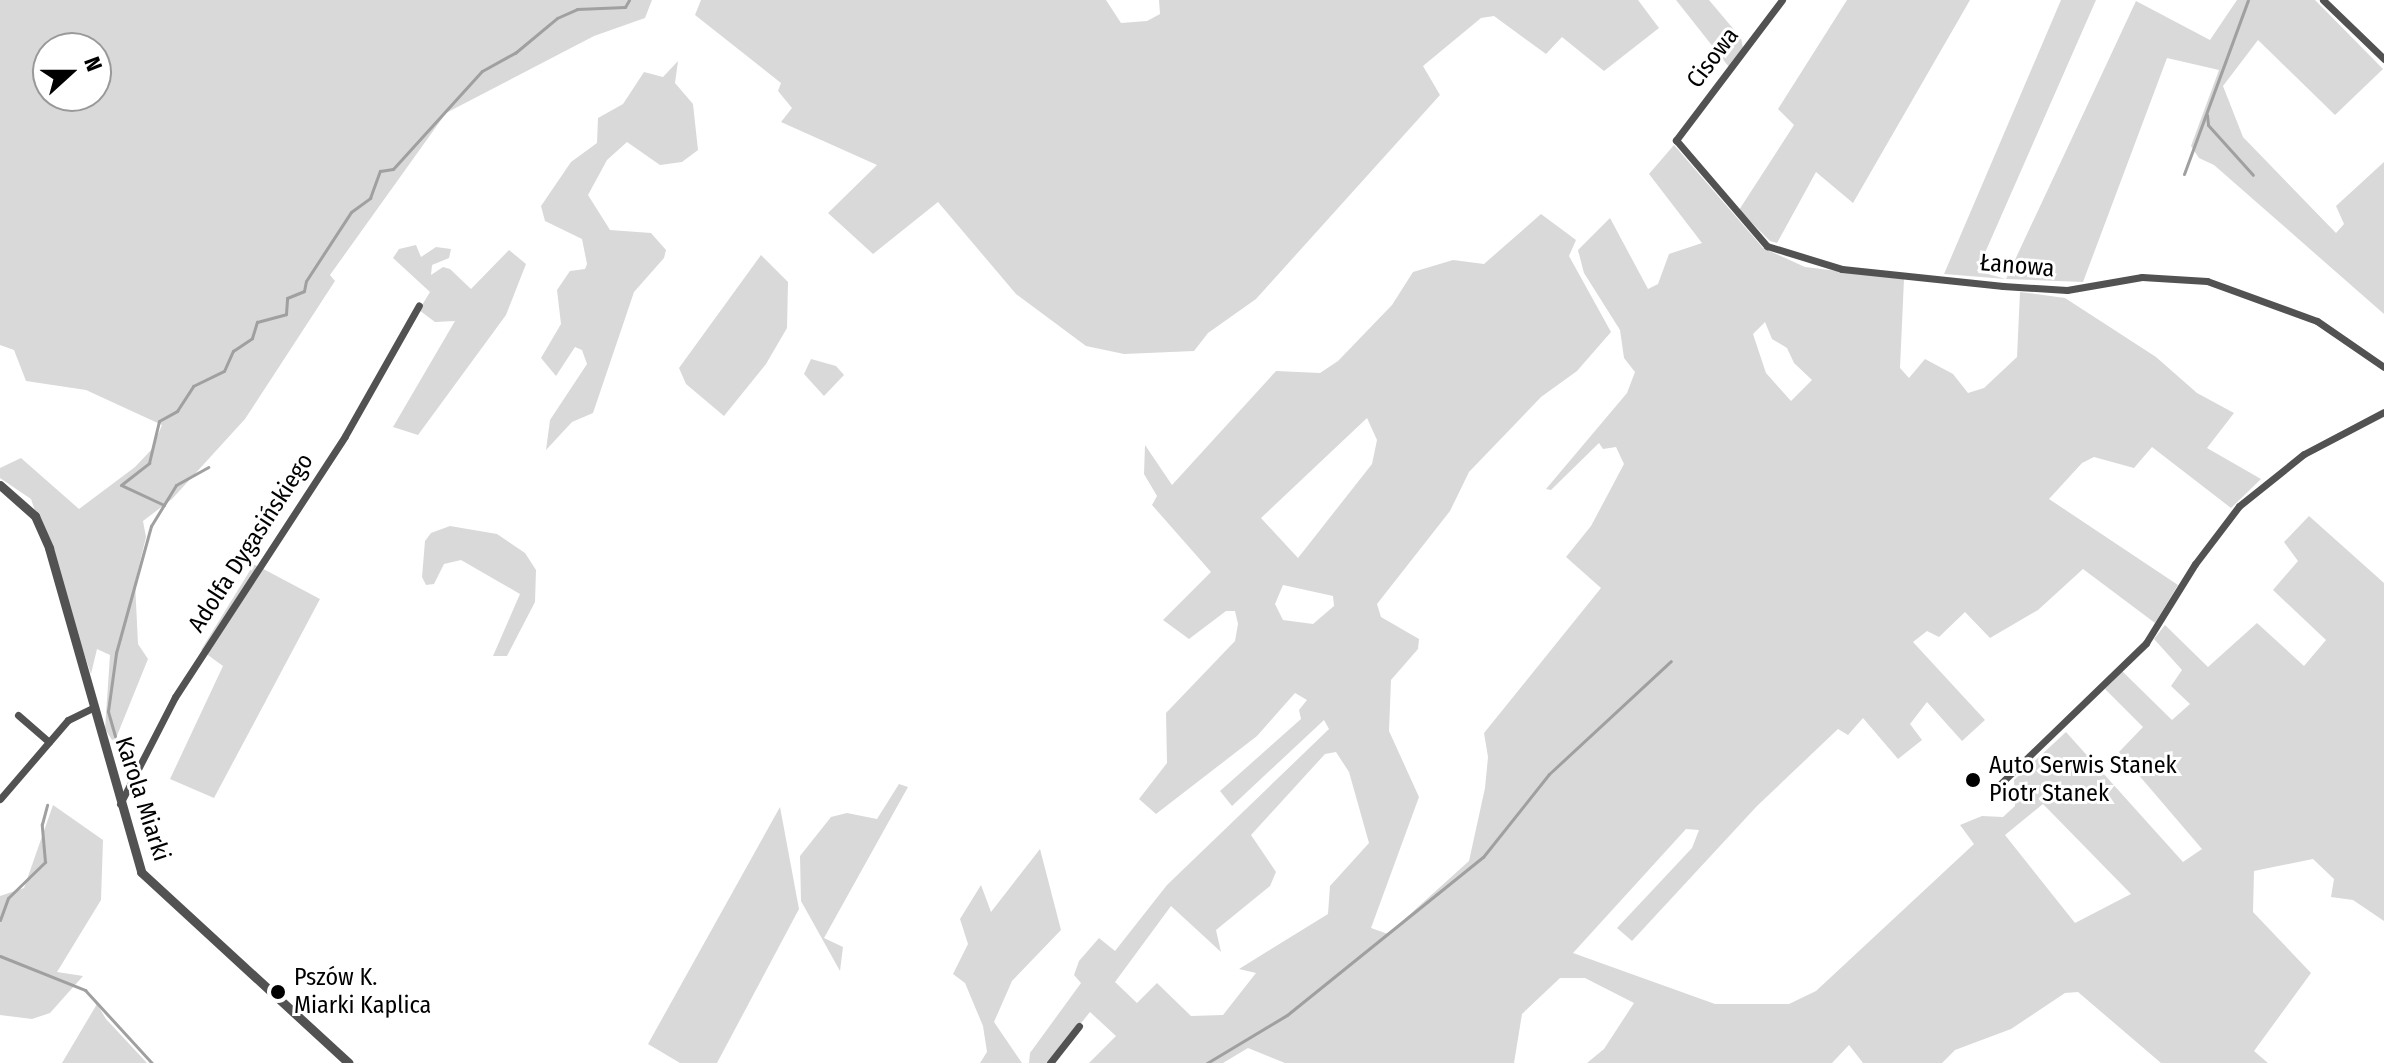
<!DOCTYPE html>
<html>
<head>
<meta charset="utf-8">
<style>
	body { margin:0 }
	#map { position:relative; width:2384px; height:1063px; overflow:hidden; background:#fff; font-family:"Fira Sans Condensed",sans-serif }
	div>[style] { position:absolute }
	.green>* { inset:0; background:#d9d9d9 }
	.stream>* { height:3px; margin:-1.5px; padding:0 1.5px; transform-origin:1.5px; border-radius:1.5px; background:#a0a0a0 }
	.minor>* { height:7px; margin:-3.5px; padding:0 3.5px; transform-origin:3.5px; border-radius:3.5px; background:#525252 }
	.tertiary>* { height:9px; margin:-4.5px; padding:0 4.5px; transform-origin:4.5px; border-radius:4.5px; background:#525252 }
	.dots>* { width:22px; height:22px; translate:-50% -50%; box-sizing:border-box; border:4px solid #fff; border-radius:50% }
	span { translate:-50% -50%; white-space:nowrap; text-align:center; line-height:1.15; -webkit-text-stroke:6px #fff; paint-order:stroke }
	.street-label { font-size:24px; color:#000 }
	.poi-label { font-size:24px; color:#000 }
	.left { translate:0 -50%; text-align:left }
	.north { position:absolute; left:32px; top:32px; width:80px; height:80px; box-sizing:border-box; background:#fff; border:2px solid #999; border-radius:50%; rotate:69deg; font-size:22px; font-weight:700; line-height:32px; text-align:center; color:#000 }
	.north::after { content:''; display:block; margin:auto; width:28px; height:36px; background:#000; clip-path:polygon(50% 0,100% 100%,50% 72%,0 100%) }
</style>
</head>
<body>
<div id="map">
	<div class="green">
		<div style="clip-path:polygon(evenodd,0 0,652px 0,645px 18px,594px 36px,446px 113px,330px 275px,335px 281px,245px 419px,172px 499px,143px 521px,146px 537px,135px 582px,138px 644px,148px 659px,114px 743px,105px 729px,110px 655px,97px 649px,91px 674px,31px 499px,0 478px,0 468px,21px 458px,79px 509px,135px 467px,152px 449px,162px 425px,86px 390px,26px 381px,14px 350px,0 345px,0 0,48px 48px,96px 48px,96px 96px,48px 96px,48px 48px)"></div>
		<div style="clip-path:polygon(701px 0,1106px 0,1121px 23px,1147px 21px,1160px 14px,1159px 0,1638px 0,1659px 28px,1604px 71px,1562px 37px,1546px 54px,1494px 16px,1481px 18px,1423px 66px,1440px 95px,1256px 299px,1208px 333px,1194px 351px,1124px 354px,1086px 346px,1016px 294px,938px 202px,873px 254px,828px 213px,877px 165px,781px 122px,792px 108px,778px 91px,781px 83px,695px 15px)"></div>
		<div style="clip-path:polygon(1676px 0,1709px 0,1741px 38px,1743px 48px,1729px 67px)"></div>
		<div style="clip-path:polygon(1847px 0,1970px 0,1853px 203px,1816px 172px,1777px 243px,1770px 241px,1739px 210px,1794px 125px,1778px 109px)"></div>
		<div style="clip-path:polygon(2061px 0,2096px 0,1977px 271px,2006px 279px,2136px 1px,2210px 40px,2237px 0,2315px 0,2383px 69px,2335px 115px,2258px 40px,2223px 86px,2243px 137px,2336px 233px,2344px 224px,2336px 206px,2384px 162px,2384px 314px,2214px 165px,2199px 158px,2191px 146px,2219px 70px,2167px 58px,2083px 282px,2006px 279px,1944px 274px)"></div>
		<div style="clip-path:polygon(678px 61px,675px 83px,693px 104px,698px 150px,682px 162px,660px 165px,627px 142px,607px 160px,588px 195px,610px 230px,651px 233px,666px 250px,664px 258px,634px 292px,593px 413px,572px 422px,546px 450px,550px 420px,587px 364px,582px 350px,575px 347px,556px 376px,541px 358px,561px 324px,557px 290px,570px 271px,585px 269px,587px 264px,582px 239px,545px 221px,541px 206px,571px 162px,597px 143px,598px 118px,623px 104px,644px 72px,663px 77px)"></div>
		<div style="clip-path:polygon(evenodd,1674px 145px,1763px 248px,1805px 267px,1904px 279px,1900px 368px,1909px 378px,1925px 359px,1953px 374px,1968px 393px,1984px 388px,2017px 357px,2020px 292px,2065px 298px,2156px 357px,2197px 393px,2234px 413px,2207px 448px,2261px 479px,2231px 508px,2152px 447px,2134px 468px,2094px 457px,2082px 463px,2049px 499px,2178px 585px,2155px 623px,2083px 569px,2038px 610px,1990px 638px,1965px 612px,1939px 637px,1927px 631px,1913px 642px,1985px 720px,1962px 741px,1927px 702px,1910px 724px,1922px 740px,1898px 759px,1863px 718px,1848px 735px,1838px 729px,1757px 806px,1632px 941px,1617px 928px,1692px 848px,1699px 830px,1686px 829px,1573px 953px,1715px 1004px,1789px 1004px,1816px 991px,1974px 844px,1960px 825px,1982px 816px,2003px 817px,2015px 806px,2014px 780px,2066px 732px,2183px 862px,2202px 849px,2119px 752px,2143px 727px,2105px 689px,2122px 671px,2172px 720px,2190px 704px,2171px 686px,2182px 670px,2154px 639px,2165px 625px,2208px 667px,2257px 623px,2304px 666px,2326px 640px,2273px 590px,2298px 561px,2284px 542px,2309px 516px,2384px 583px,2384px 921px,2353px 900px,2331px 897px,2334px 879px,2313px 859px,2254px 871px,2253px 912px,2311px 973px,2254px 1051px,2268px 1063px,2161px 1063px,2078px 992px,2065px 993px,2011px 1029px,1955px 1050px,1942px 1063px,1863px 1063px,1849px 1045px,1832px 1063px,1587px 1063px,1604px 1049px,1634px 1003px,1585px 978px,1560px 978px,1522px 1014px,1514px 1063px,1285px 1063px,1248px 1048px,1223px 1063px,1089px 1063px,1116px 1036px,1090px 1012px,1049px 1063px,1029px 1063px,1030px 1053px,1081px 983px,1074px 975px,1079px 961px,1099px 938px,1115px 951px,1167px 885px,1329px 729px,1324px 720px,1232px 806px,1220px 791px,1301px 719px,1299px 710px,1307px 700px,1295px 693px,1257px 736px,1156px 814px,1139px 799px,1167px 763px,1166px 713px,1235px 641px,1238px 624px,1235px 611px,1226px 611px,1189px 639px,1163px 620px,1211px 572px,1152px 505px,1157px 496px,1144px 474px,1145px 445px,1172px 485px,1276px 371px,1320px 373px,1338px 361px,1392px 305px,1413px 272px,1453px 260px,1484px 264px,1541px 214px,1576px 240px,1569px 256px,1611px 332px,1577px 371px,1541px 397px,1469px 472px,1450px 511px,1377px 604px,1381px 617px,1419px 639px,1418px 649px,1391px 680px,1389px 731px,1419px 797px,1371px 928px,1388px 934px,1469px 861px,1485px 788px,1488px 757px,1484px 733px,1601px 588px,1566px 557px,1591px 526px,1624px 464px,1616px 447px,1603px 449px,1599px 443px,1551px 490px,1546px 489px,1627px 393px,1635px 372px,1624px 358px,1620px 330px,1584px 273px,1578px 250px,1610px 218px,1648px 289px,1658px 284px,1669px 254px,1702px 243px,1649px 174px,1674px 145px,1765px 322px,1772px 339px,1787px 348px,1794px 363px,1812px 380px,1791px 401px,1766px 373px,1753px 334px,1765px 322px,1674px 145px,1367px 418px,1377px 440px,1372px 464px,1298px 558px,1261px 518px,1367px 418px,1674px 145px,1283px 585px,1333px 596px,1334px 606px,1313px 624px,1283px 620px,1275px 604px,1283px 585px,1674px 145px,1336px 752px,1349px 772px,1369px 843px,1330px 886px,1328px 914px,1239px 969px,1256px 973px,1223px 1015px,1191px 1016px,1157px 983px,1137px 1003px,1115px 982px,1171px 906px,1221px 952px,1216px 930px,1270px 886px,1276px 872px,1251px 835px,1325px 754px,1336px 752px,1674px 145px,2043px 804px,2131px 894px,2075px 923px,2005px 835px,2043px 804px)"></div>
		<div style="clip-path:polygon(416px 245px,421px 257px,436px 247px,451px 249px,449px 258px,432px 265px,431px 275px,443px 267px,450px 269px,471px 289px,509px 250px,526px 264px,506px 315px,418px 435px,393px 427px,455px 321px,435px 322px,419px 310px,430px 292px,393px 258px,399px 249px)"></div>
		<div style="clip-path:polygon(761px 255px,788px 282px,787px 328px,766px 364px,724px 416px,686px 384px,679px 368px)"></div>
		<div style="clip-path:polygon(811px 359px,836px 366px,844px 375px,824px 396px,804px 374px)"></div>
		<div style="clip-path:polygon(450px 526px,497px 534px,525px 553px,536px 570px,535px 602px,507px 656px,493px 656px,520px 594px,461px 560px,444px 564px,434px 584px,426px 585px,422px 577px,425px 541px,431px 533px)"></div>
		<div style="clip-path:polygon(254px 564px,320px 599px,214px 798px,170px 779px,223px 666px,201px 650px)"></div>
		<div style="clip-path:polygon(899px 784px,908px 787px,824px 938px,843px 947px,840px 971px,801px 901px,800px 856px,831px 817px,847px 813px,877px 819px)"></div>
		<div style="clip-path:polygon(53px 805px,103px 840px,101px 900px,57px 972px,83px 976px,50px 1013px,32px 1019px,0 1015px,0 896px,24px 888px)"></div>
		<div style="clip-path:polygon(780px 807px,799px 909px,717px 1063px,680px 1063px,648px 1044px)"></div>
		<div style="clip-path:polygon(1040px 849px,1061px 930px,1012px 981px,994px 1022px,1022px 1063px,980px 1063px,987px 1052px,983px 1026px,965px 983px,953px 974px,968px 944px,960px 919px,981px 885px,991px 912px)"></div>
		<div style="clip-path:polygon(97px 1004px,106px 1019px,147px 1063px,62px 1063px)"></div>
	</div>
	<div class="stream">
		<div style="left:2207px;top:115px;width:10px;rotate:84deg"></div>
		<div style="left:2208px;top:125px;width:67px;rotate:48deg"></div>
		<div style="left:2184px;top:174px;width:185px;rotate:-69.8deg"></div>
		<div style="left:164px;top:505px;width:47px;rotate:-155.1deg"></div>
		<div style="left:121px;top:485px;width:36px;rotate:-38deg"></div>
		<div style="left:149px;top:463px;width:43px;rotate:-76.6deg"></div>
		<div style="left:159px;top:421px;width:21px;rotate:-29deg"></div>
		<div style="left:177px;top:411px;width:30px;rotate:-57deg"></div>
		<div style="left:193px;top:386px;width:34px;rotate:-26deg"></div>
		<div style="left:224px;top:371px;width:22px;rotate:-66deg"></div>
		<div style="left:233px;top:351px;width:23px;rotate:-34deg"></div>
		<div style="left:252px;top:338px;width:17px;rotate:-73deg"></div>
		<div style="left:257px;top:322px;width:30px;rotate:-15deg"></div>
		<div style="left:286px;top:314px;width:16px;rotate:-86deg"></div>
		<div style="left:287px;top:298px;width:18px;rotate:-22deg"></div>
		<div style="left:304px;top:291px;width:10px;rotate:-79deg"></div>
		<div style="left:306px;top:281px;width:82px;rotate:-56.9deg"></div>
		<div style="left:351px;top:212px;width:24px;rotate:-36deg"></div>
		<div style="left:370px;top:198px;width:29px;rotate:-70deg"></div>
		<div style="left:380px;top:171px;width:13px;rotate:-9deg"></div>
		<div style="left:393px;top:169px;width:132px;rotate:-47.8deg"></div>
		<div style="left:482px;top:71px;width:38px;rotate:-29deg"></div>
		<div style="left:515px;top:53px;width:55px;rotate:-39.8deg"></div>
		<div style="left:557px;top:18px;width:22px;rotate:-24deg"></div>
		<div style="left:577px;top:9px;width:48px;rotate:-2.4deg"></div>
		<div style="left:625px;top:7px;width:8px;rotate:-60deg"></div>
		<div style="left:115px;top:736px;width:26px;rotate:-106deg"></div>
		<div style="left:108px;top:711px;width:59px;rotate:-82.1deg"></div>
		<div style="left:116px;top:653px;width:132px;rotate:-74.6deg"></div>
		<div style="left:151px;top:526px;width:48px;rotate:-58.6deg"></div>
		<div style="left:176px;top:485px;width:37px;rotate:-29deg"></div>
		<div style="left:0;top:920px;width:23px;rotate:-70deg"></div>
		<div style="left:8px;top:898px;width:52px;rotate:-44.2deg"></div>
		<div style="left:45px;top:862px;width:38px;rotate:-95deg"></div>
		<div style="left:42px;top:824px;width:20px;rotate:-75deg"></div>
		<div style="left:0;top:956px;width:92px;rotate:21.8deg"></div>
		<div style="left:85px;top:990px;width:99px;rotate:47.5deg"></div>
		<div style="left:1207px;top:1063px;width:93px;rotate:-31deg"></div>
		<div style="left:1287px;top:1015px;width:252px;rotate:-38.9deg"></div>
		<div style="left:1483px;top:857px;width:106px;rotate:-51.5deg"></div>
		<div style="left:1549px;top:774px;width:166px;rotate:-42.8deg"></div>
	</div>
	<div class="minor">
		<div style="left:1782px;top:0;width:176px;rotate:127.1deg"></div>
		<div style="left:1676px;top:140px;width:140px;rotate:49.4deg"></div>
		<div style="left:1767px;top:246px;width:78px;rotate:17deg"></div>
		<div style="left:1842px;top:269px;width:162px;rotate:6deg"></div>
		<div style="left:2003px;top:286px;width:64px;rotate:3.6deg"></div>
		<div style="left:2067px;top:290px;width:76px;rotate:-9.8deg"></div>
		<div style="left:2142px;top:277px;width:65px;rotate:3.5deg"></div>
		<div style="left:2207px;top:281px;width:117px;rotate:20deg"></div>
		<div style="left:2317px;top:321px;width:81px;rotate:34.5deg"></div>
		<div style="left:2323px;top:0;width:85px;rotate:44deg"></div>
		<div style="left:18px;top:715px;width:41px;rotate:41.1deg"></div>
		<div style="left:1995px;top:789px;width:210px;rotate:-44deg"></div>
		<div style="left:2146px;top:643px;width:93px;rotate:-58.2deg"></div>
		<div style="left:2195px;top:564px;width:73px;rotate:-52.8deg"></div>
		<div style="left:2239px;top:506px;width:83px;rotate:-38.7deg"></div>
		<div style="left:2304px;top:454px;width:90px;rotate:-27.7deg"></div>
		<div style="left:0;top:799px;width:104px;rotate:-49.3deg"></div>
		<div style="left:68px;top:720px;width:28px;rotate:-26deg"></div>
		<div style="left:120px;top:804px;width:120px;rotate:-62.8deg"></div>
		<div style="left:175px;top:697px;width:311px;rotate:-56.9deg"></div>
		<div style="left:345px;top:436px;width:150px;rotate:-60.5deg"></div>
		<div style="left:1050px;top:1063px;width:47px;rotate:-51.9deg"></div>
	</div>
	<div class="tertiary">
		<div style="left:0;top:485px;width:47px;rotate:41.5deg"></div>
		<div style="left:35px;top:516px;width:35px;rotate:66deg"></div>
		<div style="left:49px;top:548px;width:337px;rotate:74.1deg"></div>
		<div style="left:141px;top:872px;width:282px;rotate:42.6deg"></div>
	</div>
	<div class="dots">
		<div style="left:1973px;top:780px;background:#000"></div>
		<div style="left:278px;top:992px;background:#000"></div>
	</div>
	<div class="street-label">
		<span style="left:1713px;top:58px;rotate:-53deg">Cisowa</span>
		<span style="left:2017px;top:266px;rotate:5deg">Łanowa</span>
		<span style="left:251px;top:543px;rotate:-57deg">Adolfa Dygasińskiego</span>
		<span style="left:142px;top:799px;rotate:72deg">Karola Miarki</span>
	</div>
	<div class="poi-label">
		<span class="left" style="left:1989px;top:780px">Auto Serwis Stanek<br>Piotr Stanek</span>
		<span class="left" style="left:294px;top:992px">Pszów K.<br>Miarki Kaplica</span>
	</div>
	<div class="north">N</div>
</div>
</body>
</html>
